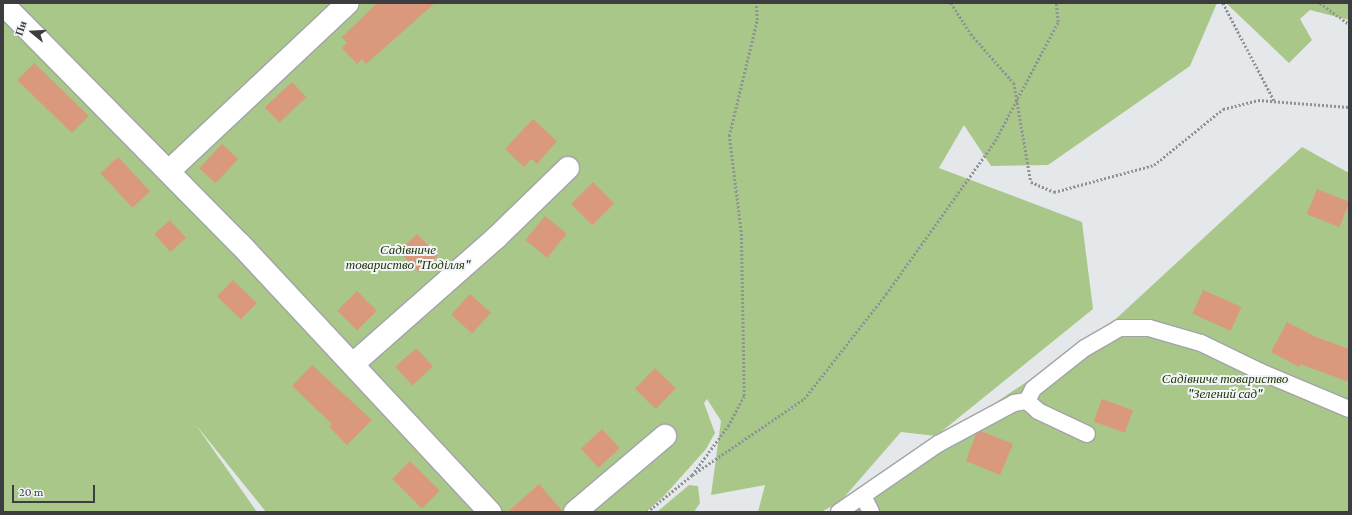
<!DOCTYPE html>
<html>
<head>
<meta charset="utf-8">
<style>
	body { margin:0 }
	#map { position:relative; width:1352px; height:515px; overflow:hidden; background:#e4e8eb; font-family:"Crimson Pro",serif }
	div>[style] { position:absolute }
	.green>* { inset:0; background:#aac78a }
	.building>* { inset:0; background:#da987d; transform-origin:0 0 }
	.path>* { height:2.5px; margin-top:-1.25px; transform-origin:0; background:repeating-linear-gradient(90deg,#909395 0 2px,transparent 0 4px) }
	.roads { filter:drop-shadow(1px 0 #a0a4a7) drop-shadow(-1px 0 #a0a4a7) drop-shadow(0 1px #a0a4a7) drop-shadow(0 -1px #a0a4a7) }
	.service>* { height:16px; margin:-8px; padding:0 8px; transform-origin:8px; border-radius:8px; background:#fff }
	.minor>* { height:22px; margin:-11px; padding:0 11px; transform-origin:11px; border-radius:11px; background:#fff }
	span { translate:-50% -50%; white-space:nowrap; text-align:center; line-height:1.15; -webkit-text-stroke:4px #f1f5f8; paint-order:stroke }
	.park-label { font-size:13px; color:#233507; font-style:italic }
	.frame { position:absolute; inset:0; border:4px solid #3c3d3e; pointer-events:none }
	.north { position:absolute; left:12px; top:12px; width:40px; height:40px; -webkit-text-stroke:3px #f1f5f8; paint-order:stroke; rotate:288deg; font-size:11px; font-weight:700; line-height:16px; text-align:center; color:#3c3d3e }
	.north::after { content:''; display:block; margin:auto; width:14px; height:18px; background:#3c3d3e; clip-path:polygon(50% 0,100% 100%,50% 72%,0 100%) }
	.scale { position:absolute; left:12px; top:485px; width:83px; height:18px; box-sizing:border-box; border:2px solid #3c3d3e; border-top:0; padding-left:5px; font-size:12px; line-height:14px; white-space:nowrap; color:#3c3d3e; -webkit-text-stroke:3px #f1f5f8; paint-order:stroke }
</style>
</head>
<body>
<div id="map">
	<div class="green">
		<div style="clip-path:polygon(3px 3px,1217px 3px,1190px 66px,1048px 165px,991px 166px,964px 125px,939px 168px,1082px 222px,1093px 309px,936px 436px,901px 432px,840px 502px,821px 512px,758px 512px,765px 485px,711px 495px,721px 421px,707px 399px,704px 403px,715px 433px,706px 449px,664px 496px,646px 512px,266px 512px,196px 425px,257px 512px,3px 512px)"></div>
		<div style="clip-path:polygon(1226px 3px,1349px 3px,1349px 20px,1310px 10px,1300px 19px,1312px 40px,1289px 63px)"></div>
		<div style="clip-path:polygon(1302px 147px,1349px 173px,1349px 512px,834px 512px,1106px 328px)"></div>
		<div style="clip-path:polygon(689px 485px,698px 486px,700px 503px,694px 512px,657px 512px)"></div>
	</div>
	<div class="building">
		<div style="clip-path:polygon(377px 3px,435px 3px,366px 64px,362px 59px,357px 64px,342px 48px,347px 43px,342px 37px)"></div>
		<div style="left:34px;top:63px;width:76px;height:24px;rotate:44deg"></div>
		<div style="left:292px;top:82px;width:21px;height:37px;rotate:47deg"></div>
		<div style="clip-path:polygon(533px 119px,557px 141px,537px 164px,531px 159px,524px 167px,505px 149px)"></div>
		<div style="left:222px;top:144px;width:22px;height:33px;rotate:43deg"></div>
		<div style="left:118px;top:157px;width:47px;height:24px;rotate:47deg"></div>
		<div style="left:593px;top:182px;width:30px;height:31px;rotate:45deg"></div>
		<div style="left:1317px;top:189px;width:35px;height:27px;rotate:22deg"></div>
		<div style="left:545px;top:216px;width:28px;height:31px;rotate:39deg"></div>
		<div style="left:170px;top:220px;width:24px;height:21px;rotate:48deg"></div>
		<div style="left:417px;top:234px;width:30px;height:25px;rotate:46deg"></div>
		<div style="left:233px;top:280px;width:33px;height:23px;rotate:44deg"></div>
		<div style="left:1203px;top:290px;width:42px;height:26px;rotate:24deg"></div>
		<div style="left:357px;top:291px;width:28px;height:28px;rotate:45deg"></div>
		<div style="left:470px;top:294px;width:28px;height:28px;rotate:42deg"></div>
		<div style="clip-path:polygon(1287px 322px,1316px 337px,1349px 349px,1349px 382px,1300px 364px,1299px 367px,1271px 352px)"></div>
		<div style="left:416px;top:348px;width:25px;height:28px;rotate:47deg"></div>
		<div style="clip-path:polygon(312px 365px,372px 420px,347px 445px,329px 427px,332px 424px,292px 386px)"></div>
		<div style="left:655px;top:368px;width:29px;height:29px;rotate:44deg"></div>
		<div style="left:1102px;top:399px;width:33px;height:24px;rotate:20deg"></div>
		<div style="left:602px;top:429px;width:26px;height:29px;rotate:47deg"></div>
		<div style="clip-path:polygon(981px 431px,1013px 444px,1000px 475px,966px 461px,976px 434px)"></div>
		<div style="left:410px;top:461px;width:42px;height:25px;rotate:45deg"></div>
		<div style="clip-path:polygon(539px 484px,563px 512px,508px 512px)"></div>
	</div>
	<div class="path">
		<div style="left:951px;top:3px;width:37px;rotate:57deg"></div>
		<div style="left:971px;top:34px;width:65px;rotate:48.7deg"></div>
		<div style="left:1014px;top:83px;width:100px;rotate:80.3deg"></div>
		<div style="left:1031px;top:182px;width:25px;rotate:23deg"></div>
		<div style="left:1054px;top:192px;width:104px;rotate:-15.1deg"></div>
		<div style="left:1154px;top:165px;width:89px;rotate:-39.1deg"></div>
		<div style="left:1223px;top:109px;width:36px;rotate:-14deg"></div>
		<div style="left:1258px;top:100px;width:91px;rotate:4.4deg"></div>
		<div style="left:1223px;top:3px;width:110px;rotate:62.3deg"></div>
		<div style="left:1320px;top:3px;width:36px;rotate:36deg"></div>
		<div style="left:692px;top:475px;width:135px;rotate:-34.2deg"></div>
		<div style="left:804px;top:399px;width:133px;rotate:-52deg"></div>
		<div style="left:886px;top:294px;width:188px;rotate:-54.5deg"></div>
		<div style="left:995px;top:141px;width:135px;rotate:-62.1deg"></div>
		<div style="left:1058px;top:22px;width:19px;rotate:-96deg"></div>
		<div style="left:647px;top:512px;width:58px;rotate:-39.4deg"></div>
		<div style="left:692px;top:475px;width:61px;rotate:-53.7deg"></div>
		<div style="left:728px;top:426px;width:34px;rotate:-62deg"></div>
		<div style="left:744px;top:396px;width:164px;rotate:-91deg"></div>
		<div style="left:741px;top:232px;width:97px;rotate:-97.1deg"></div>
		<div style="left:729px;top:136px;width:119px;rotate:-76.4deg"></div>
		<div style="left:757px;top:20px;width:17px;rotate:-93deg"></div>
	</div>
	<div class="roads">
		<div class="service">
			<div style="left:1027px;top:401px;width:13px;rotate:-63deg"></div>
			<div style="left:1033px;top:389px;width:66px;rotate:-38.3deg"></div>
			<div style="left:1085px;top:348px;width:39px;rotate:-30deg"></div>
			<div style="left:1119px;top:328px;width:30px"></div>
			<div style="left:1149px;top:328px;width:54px;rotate:16.1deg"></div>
			<div style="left:1201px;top:343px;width:67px;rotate:25.8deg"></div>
			<div style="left:1261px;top:372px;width:95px;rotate:22.8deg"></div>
			<div style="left:1027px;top:401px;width:15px;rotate:42deg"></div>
			<div style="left:1038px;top:411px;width:54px;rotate:25.1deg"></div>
			<div style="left:863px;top:496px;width:18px;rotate:63deg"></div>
			<div style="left:839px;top:512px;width:120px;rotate:-34.5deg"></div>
			<div style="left:938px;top:444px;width:86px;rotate:-28.3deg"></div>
			<div style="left:1014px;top:403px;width:13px;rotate:-9deg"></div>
		</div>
		<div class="minor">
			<div style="left:3px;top:4px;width:337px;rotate:45.4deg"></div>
			<div style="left:240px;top:244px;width:367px;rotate:47deg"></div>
			<div style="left:169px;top:171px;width:245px;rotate:-43.2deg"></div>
			<div style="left:353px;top:364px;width:192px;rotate:-41.4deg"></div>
			<div style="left:497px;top:237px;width:99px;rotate:-44.2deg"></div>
			<div style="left:575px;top:512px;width:118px;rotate:-40.2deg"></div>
		</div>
	</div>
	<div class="park-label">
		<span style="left:408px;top:258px">Садівниче<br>товариство "Поділля"</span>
		<span style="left:1225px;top:387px">Садівниче товариство<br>"Зелений сад"</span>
	</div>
	<div class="frame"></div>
	<div class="north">Пн</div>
	<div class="scale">20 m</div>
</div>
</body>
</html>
